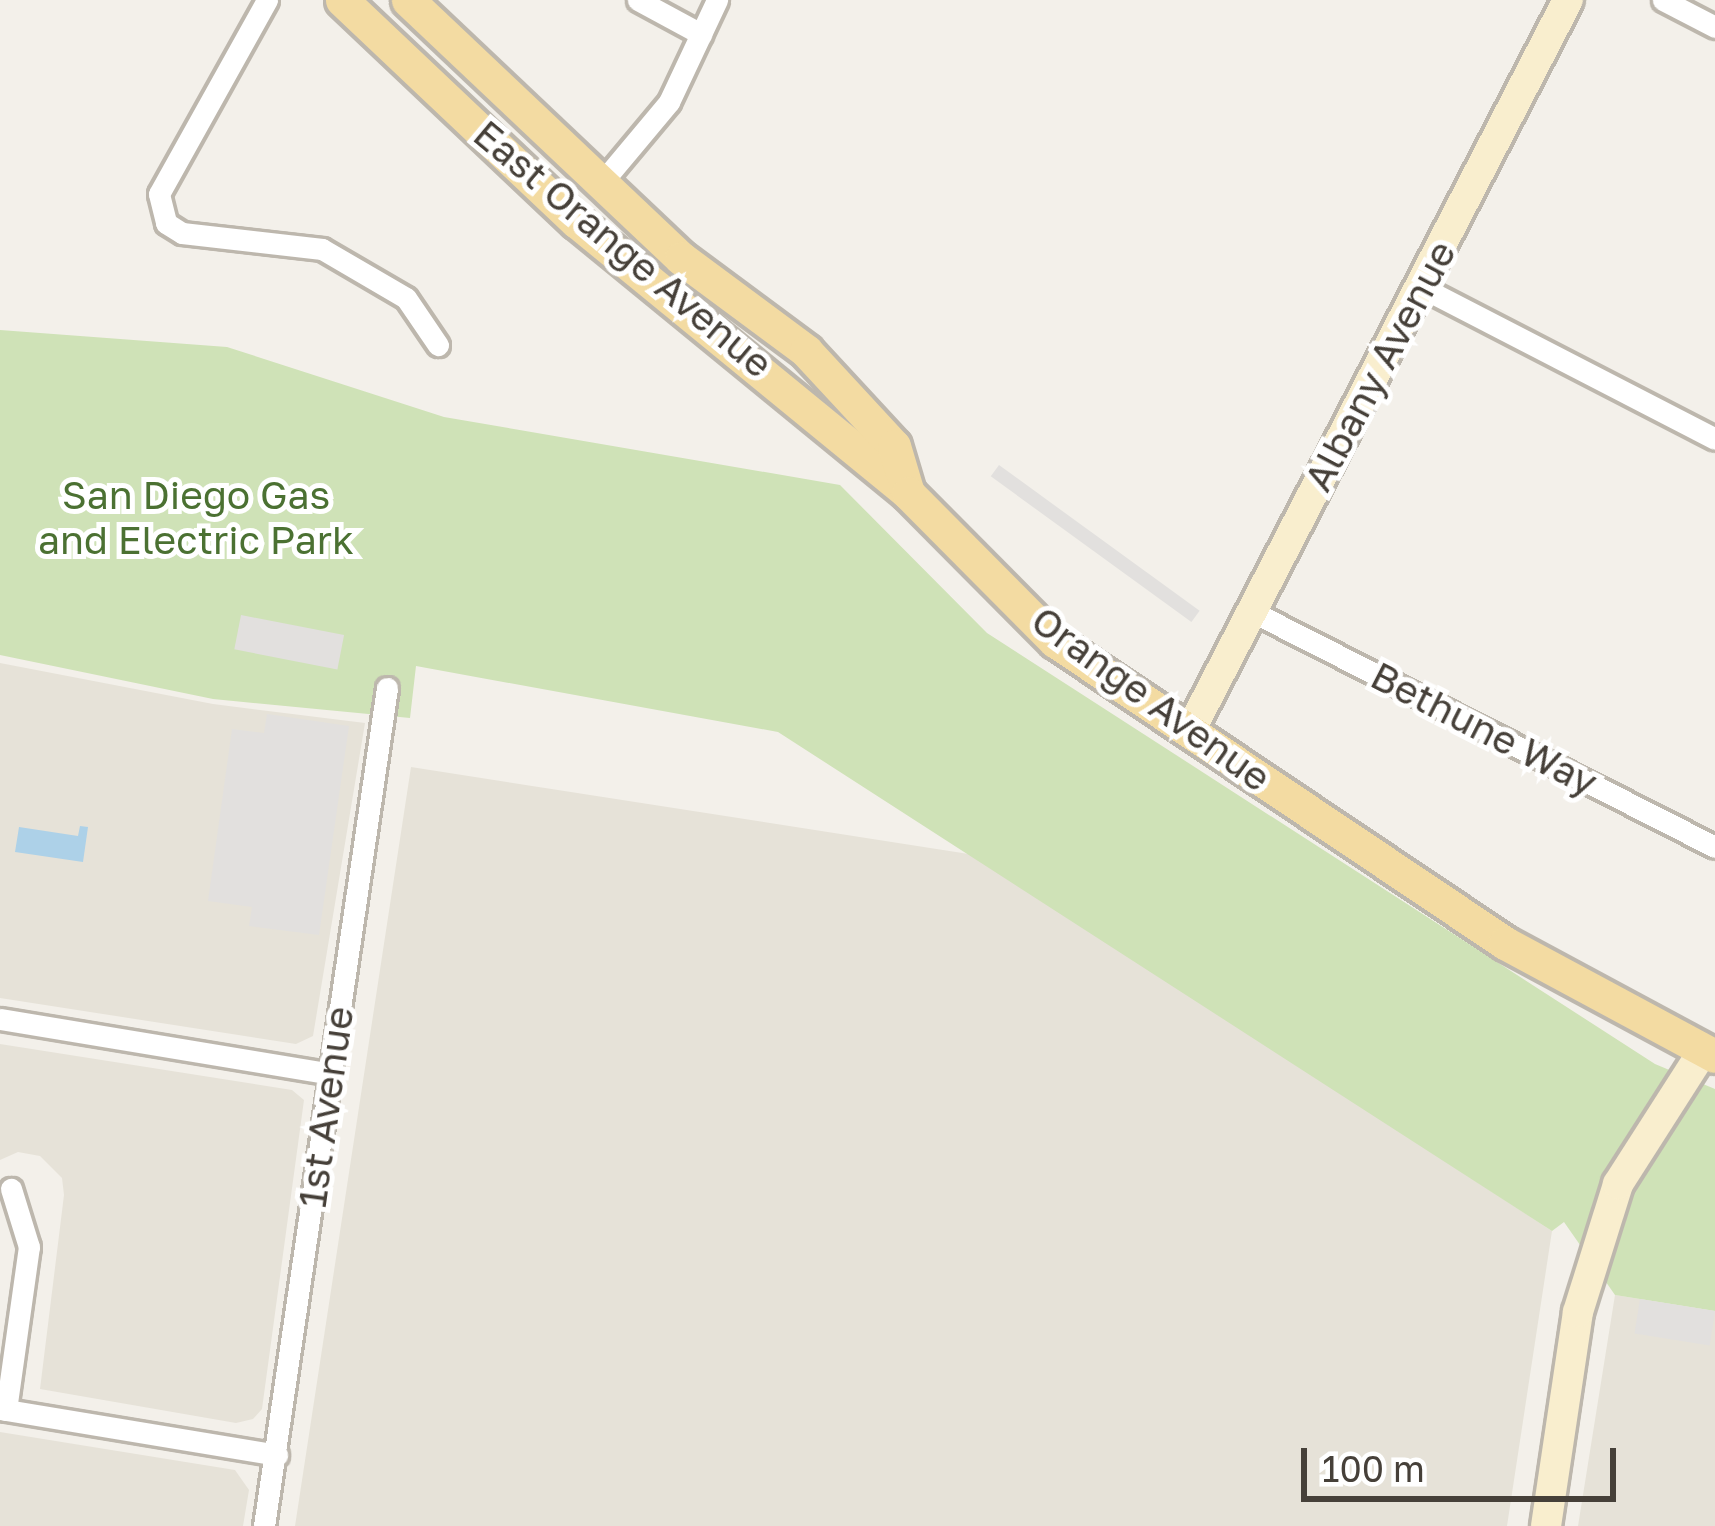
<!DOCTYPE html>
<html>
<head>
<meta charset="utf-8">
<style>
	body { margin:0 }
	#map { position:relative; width:1715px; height:1526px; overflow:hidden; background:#f3f0ea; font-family:"Golos Text",sans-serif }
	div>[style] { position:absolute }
	.residential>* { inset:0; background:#e6e2d8 }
	.green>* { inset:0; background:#cfe2b7 }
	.parking>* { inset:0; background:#e2e0de; transform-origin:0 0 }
	.water>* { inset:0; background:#add1e8 }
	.roads { filter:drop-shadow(3px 0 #bdb7ad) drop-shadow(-3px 0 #bdb7ad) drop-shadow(0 3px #bdb7ad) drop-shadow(0 -3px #bdb7ad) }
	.street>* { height:21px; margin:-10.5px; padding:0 10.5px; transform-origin:10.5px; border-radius:10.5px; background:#fff }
	.secondary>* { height:30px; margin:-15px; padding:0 15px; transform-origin:15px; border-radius:15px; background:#f9eece }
	.primary>* { height:33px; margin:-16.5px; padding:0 16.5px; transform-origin:16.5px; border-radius:16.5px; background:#f3dba2 }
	span { translate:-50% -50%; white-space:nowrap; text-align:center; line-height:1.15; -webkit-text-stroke:10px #fff; paint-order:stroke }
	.street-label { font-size:39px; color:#464039 }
	.park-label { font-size:39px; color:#4b7132 }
	.scale { position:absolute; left:1301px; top:1448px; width:315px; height:54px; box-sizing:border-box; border:6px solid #464039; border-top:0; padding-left:15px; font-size:36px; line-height:42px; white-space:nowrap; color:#464039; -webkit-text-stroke:9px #fff; paint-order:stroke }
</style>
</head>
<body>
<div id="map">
	<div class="residential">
		<div style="clip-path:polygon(0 663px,213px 704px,365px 723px,313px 1036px,296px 1044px,0 998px)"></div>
		<div style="clip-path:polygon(411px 767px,975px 855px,1552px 1231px,1507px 1526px,295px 1526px)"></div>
		<div style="clip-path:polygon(0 1044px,292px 1090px,304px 1100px,262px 1409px,253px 1419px,236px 1423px,40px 1389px,64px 1195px,62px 1178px,40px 1156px,18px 1152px,0 1160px)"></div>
		<div style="clip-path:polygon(1615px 1295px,1715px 1311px,1715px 1526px,1578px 1526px)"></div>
		<div style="clip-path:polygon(0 1432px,235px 1470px,249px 1490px,243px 1526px,0 1526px)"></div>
	</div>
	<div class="green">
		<div style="clip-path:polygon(0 330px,227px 347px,444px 417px,840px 485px,987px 633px,1655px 1064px,1715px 1089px,1715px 1311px,1615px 1295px,1564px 1222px,1552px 1231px,778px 732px,416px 666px,410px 718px,213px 699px,0 655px)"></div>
	</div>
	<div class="parking">
		<div style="left:999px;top:465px;width:248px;height:14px;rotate:36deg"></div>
		<div style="left:241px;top:615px;width:105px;height:35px;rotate:11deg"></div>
		<div style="clip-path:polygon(267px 714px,349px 726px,319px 935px,249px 926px,252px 907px,208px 901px,232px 729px,264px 733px)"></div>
		<div style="left:1640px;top:1299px;width:76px;height:35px;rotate:9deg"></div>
	</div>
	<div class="water">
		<div style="clip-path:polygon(80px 826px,88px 827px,83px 862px,15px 852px,19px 827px,78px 836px)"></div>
	</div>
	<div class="roads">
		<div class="street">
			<div style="left:267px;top:0;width:222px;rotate:119.1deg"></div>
			<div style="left:159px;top:194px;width:30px;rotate:76deg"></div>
			<div style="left:166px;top:223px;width:19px;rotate:32deg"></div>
			<div style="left:182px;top:233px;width:141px;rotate:6.5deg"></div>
			<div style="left:322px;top:249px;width:97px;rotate:30.3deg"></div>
			<div style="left:406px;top:298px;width:57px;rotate:55.8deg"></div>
			<div style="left:638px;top:0;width:72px;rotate:28.4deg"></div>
			<div style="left:1663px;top:0;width:59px;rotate:27.4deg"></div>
			<div style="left:603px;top:181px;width:103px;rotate:-50.1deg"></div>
			<div style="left:669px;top:102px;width:113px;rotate:-64.8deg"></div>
			<div style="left:1419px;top:286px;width:333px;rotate:27.3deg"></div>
			<div style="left:1253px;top:612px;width:518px;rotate:26.96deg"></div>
			<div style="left:0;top:1019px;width:336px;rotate:9.4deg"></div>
			<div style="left:0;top:1409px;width:281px;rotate:9.4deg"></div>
			<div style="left:6px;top:1410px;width:165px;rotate:-82deg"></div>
			<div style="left:29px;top:1247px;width:61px;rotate:-107.2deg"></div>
			<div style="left:264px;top:1526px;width:847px;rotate:-81.65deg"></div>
		</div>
		<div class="secondary">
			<div style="left:1190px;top:731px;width:823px;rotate:-62.66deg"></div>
			<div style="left:1546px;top:1526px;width:216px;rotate:-81.5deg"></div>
			<div style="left:1578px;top:1312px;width:134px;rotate:-72.6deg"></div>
			<div style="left:1618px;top:1184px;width:158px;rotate:-57.4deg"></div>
		</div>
		<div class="primary">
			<div style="left:342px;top:0;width:323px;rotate:43.4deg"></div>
			<div style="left:577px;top:222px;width:428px;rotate:39.3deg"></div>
			<div style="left:408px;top:0;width:376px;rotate:43.4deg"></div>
			<div style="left:681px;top:258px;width:156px;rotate:36.6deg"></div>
			<div style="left:806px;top:351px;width:129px;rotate:47.2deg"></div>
			<div style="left:894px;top:446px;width:49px;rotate:73.4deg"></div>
			<div style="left:908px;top:493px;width:209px;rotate:45.2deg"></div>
			<div style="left:1055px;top:641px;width:542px;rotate:33.87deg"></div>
			<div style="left:1505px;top:943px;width:238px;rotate:28.3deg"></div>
		</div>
	</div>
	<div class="street-label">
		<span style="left:623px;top:249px;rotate:40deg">East Orange Avenue</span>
		<span style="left:1380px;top:366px;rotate:-62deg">Albany Avenue</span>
		<span style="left:1151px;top:699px;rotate:36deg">Orange Avenue</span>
		<span style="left:1484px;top:729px;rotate:27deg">Bethune Way</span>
		<span style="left:326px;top:1107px;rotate:-82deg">1st Avenue</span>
	</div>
	<div class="park-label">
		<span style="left:196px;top:518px">San Diego Gas<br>and Electric Park</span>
	</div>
	<div class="scale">100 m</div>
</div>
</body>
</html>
